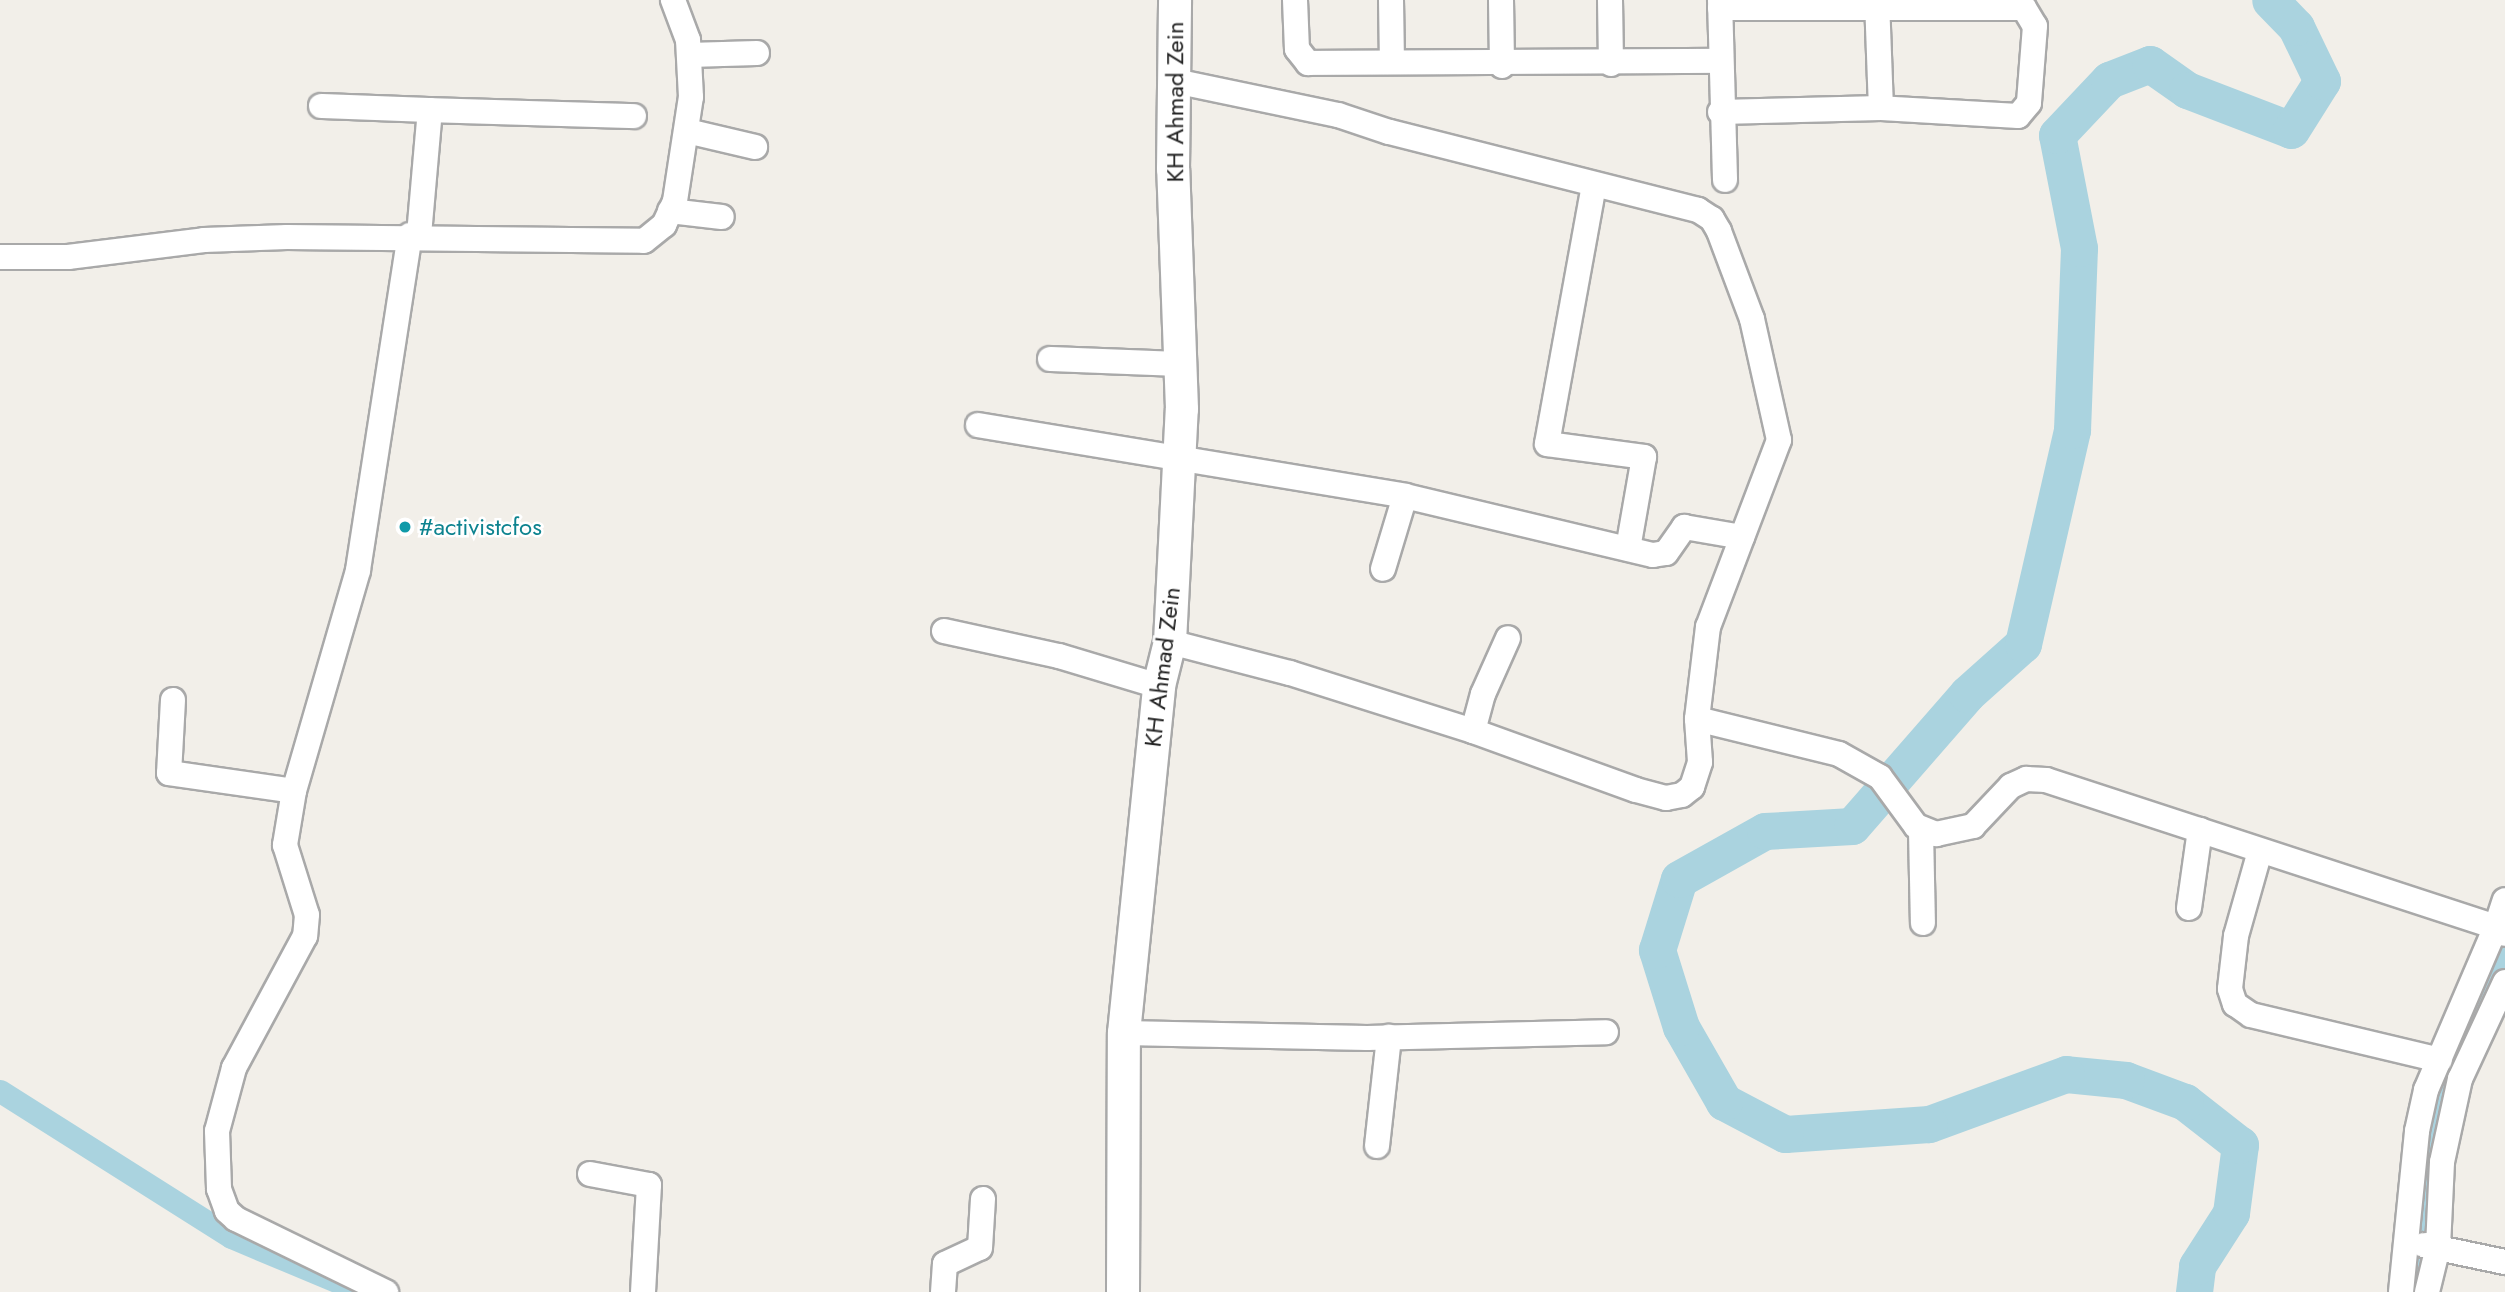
<!DOCTYPE html>
<html>
<head>
<meta charset="utf-8">
<style>
	body { margin:0 }
	#map { position:relative; width:2505px; height:1292px; overflow:hidden; background:#f2efe9; font-family:Jost,sans-serif }
	div>[style] { position:absolute }
	.canal>* { height:23px; margin:-11.5px; padding:0 11.5px; transform-origin:11.5px; border-radius:11.5px; background:#aad3df }
	.river>* { height:37px; margin:-18.5px; padding:0 18.5px; transform-origin:18.5px; border-radius:18.5px; background:#aad3df }
	.roads { filter:drop-shadow(2px 0 #a9a9a9) drop-shadow(-2px 0 #a9a9a9) drop-shadow(0 2px #a9a9a9) drop-shadow(0 -2px #a9a9a9) }
	.minor>* { height:24px; margin:-12px; padding:0 12px; transform-origin:12px; border-radius:12px; background:#fff }
	.tertiary>* { height:32px; margin:-16px; padding:0 16px; transform-origin:16px; border-radius:16px; background:#fff }
	.dots>* { width:19px; height:19px; translate:-50% -50%; box-sizing:border-box; border:4px solid #fff; border-radius:50% }
	span { translate:-50% -50%; white-space:nowrap; text-align:center; line-height:1.15; -webkit-text-stroke:5px #fff; paint-order:stroke }
	.street-label { font-size:24px; color:#222 }
	.culture-label { font-size:24px; color:#0d838f }
	.left { translate:0 -50%; text-align:left }
</style>
</head>
<body>
<div id="map">
	<div class="canal">
		<div style="left:0;top:1091px;width:273px;rotate:32.3deg"></div>
		<div style="left:231px;top:1237px;width:140px;rotate:22.7deg"></div>
		<div style="left:2414px;top:1292px;width:69px;rotate:-79.2deg"></div>
		<div style="left:2427px;top:1224px;width:109px;rotate:-85.3deg"></div>
		<div style="left:2436px;top:1115px;width:183px;rotate:-67.8deg"></div>
	</div>
	<div class="river">
		<div style="left:2194px;top:1292px;width:26px;rotate:-83deg"></div>
		<div style="left:2197px;top:1266px;width:63px;rotate:-57.3deg"></div>
		<div style="left:2231px;top:1213px;width:69px;rotate:-82.5deg"></div>
		<div style="left:2240px;top:1145px;width:70px;rotate:-142deg"></div>
		<div style="left:2185px;top:1102px;width:63px;rotate:-159.6deg"></div>
		<div style="left:2126px;top:1080px;width:60px;rotate:-174.3deg"></div>
		<div style="left:2066px;top:1074px;width:146px;rotate:159.9deg"></div>
		<div style="left:1929px;top:1124px;width:144px;rotate:176deg"></div>
		<div style="left:1785px;top:1134px;width:69px;rotate:-152.3deg"></div>
		<div style="left:1724px;top:1102px;width:86px;rotate:-119.8deg"></div>
		<div style="left:1681px;top:1027px;width:81px;rotate:-107.3deg"></div>
		<div style="left:1657px;top:950px;width:74px;rotate:-72.8deg"></div>
		<div style="left:1679px;top:879px;width:98px;rotate:-29.2deg"></div>
		<div style="left:1765px;top:831px;width:87px;rotate:-3.3deg"></div>
		<div style="left:1852px;top:826px;width:175px;rotate:-48.9deg"></div>
		<div style="left:1967px;top:694px;width:75px;rotate:-41.8deg"></div>
		<div style="left:2023px;top:644px;width:220px;rotate:-77.1deg"></div>
		<div style="left:2072px;top:430px;width:182px;rotate:-87.8deg"></div>
		<div style="left:2079px;top:248px;width:115px;rotate:-101deg"></div>
		<div style="left:2057px;top:135px;width:76px;rotate:-46.6deg"></div>
		<div style="left:2109px;top:80px;width:44px;rotate:-21.3deg"></div>
		<div style="left:2150px;top:64px;width:45px;rotate:35.1deg"></div>
		<div style="left:2187px;top:90px;width:111px;rotate:21deg"></div>
		<div style="left:2291px;top:130px;width:58px;rotate:-57.7deg"></div>
		<div style="left:2322px;top:81px;width:60px;rotate:-115.7deg"></div>
		<div style="left:2296px;top:27px;width:37px;rotate:-134deg"></div>
	</div>
	<div class="roads">
		<div class="minor">
			<div style="left:1295px;top:0;width:49px;rotate:87.7deg"></div>
			<div style="left:1297px;top:49px;width:18px;rotate:52deg"></div>
			<div style="left:1308px;top:63px;width:412px;rotate:-0.3deg"></div>
			<div style="left:1391px;top:0;width:62px;rotate:89.1deg"></div>
			<div style="left:1501px;top:0;width:66px;rotate:89.1deg"></div>
			<div style="left:1610px;top:0;width:64px;rotate:89.1deg"></div>
			<div style="left:1720px;top:0;width:180px;rotate:88.4deg"></div>
			<div style="left:1877px;top:0;width:108px;rotate:87.9deg"></div>
			<div style="left:1720px;top:8px;width:304px"></div>
			<div style="left:2024px;top:8px;width:21px;rotate:59deg"></div>
			<div style="left:2035px;top:26px;width:77px;rotate:94.5deg"></div>
			<div style="left:2029px;top:103px;width:17px;rotate:130deg"></div>
			<div style="left:2018px;top:116px;width:137px;rotate:-176.7deg"></div>
			<div style="left:1881px;top:108px;width:161px;rotate:178.6deg"></div>
			<div style="left:689px;top:55px;width:68px;rotate:-1.7deg"></div>
			<div style="left:321px;top:106px;width:109px;rotate:2.1deg"></div>
			<div style="left:687px;top:131px;width:70px;rotate:13.2deg"></div>
			<div style="left:1594px;top:185px;width:263px;rotate:100.3deg"></div>
			<div style="left:1547px;top:444px;width:98px;rotate:7.6deg"></div>
			<div style="left:1644px;top:457px;width:93px;rotate:99.9deg"></div>
			<div style="left:670px;top:211px;width:52px;rotate:6.6deg"></div>
			<div style="left:419px;top:235px;width:125px;rotate:-85deg"></div>
			<div style="left:430px;top:110px;width:204px;rotate:1.7deg"></div>
			<div style="left:0;top:257px;width:68px"></div>
			<div style="left:68px;top:257px;width:137px;rotate:-7.1deg"></div>
			<div style="left:204px;top:240px;width:83px;rotate:-2.1deg"></div>
			<div style="left:287px;top:237px;width:357px;rotate:0.6deg"></div>
			<div style="left:644px;top:241px;width:26px;rotate:-39deg"></div>
			<div style="left:664px;top:225px;width:26px;rotate:-65deg"></div>
			<div style="left:675px;top:201px;width:105px;rotate:-81.3deg"></div>
			<div style="left:691px;top:97px;width:57px;rotate:-93deg"></div>
			<div style="left:688px;top:40px;width:43px;rotate:-110.6deg"></div>
			<div style="left:1050px;top:359px;width:130px;rotate:2.2deg"></div>
			<div style="left:978px;top:425px;width:433px;rotate:9.4deg"></div>
			<div style="left:1405px;top:496px;width:76px;rotate:106.8deg"></div>
			<div style="left:1405px;top:496px;width:255px;rotate:13.4deg"></div>
			<div style="left:1653px;top:555px;width:13px;rotate:-9deg"></div>
			<div style="left:1666px;top:553px;width:32px;rotate:-55deg"></div>
			<div style="left:1684px;top:527px;width:59px;rotate:9.8deg"></div>
			<div style="left:944px;top:631px;width:118px;rotate:12.3deg"></div>
			<div style="left:1059px;top:656px;width:104px;rotate:16.7deg"></div>
			<div style="left:1170px;top:642px;width:124px;rotate:14.5deg"></div>
			<div style="left:1290px;top:673px;width:192px;rotate:17.6deg"></div>
			<div style="left:1473px;top:731px;width:173px;rotate:19.9deg"></div>
			<div style="left:1636px;top:790px;width:31px;rotate:15deg"></div>
			<div style="left:1666px;top:798px;width:16px;rotate:-11deg"></div>
			<div style="left:1682px;top:795px;width:13px;rotate:-39deg"></div>
			<div style="left:1692px;top:787px;width:26px;rotate:-72deg"></div>
			<div style="left:1700px;top:762px;width:43px;rotate:-94deg"></div>
			<div style="left:1697px;top:719px;width:93px;rotate:-83.2deg"></div>
			<div style="left:1708px;top:627px;width:200px;rotate:-69.2deg"></div>
			<div style="left:1779px;top:440px;width:124px;rotate:-102.6deg"></div>
			<div style="left:1752px;top:319px;width:94px;rotate:-110.6deg"></div>
			<div style="left:1719px;top:231px;width:14px;rotate:-120deg"></div>
			<div style="left:1712px;top:219px;width:17px;rotate:-147deg"></div>
			<div style="left:1698px;top:210px;width:319px;rotate:-165.8deg"></div>
			<div style="left:1389px;top:132px;width:54px;rotate:-161.6deg"></div>
			<div style="left:1338px;top:115px;width:167px;rotate:-168.2deg"></div>
			<div style="left:173px;top:700px;width:73px;rotate:93.1deg"></div>
			<div style="left:169px;top:773px;width:126px;rotate:8.2deg"></div>
			<div style="left:294px;top:791px;width:230px;rotate:-73.8deg"></div>
			<div style="left:358px;top:570px;width:339px;rotate:-81.2deg"></div>
			<div style="left:1697px;top:719px;width:146px;rotate:13.8deg"></div>
			<div style="left:1839px;top:754px;width:47px;rotate:29.3deg"></div>
			<div style="left:1880px;top:777px;width:61px;rotate:53.7deg"></div>
			<div style="left:1916px;top:826px;width:22px;rotate:22deg"></div>
			<div style="left:1936px;top:834px;width:38px;rotate:-12deg"></div>
			<div style="left:1973px;top:826px;width:55px;rotate:-46.5deg"></div>
			<div style="left:2011px;top:786px;width:17px;rotate:-25deg"></div>
			<div style="left:2026px;top:779px;width:20px;rotate:3deg"></div>
			<div style="left:2046px;top:780px;width:473px;rotate:18.1deg"></div>
			<div style="left:2496px;top:927px;width:28px;rotate:-72deg"></div>
			<div style="left:1473px;top:731px;width:38px;rotate:-75deg"></div>
			<div style="left:1483px;top:694px;width:61px;rotate:-65.9deg"></div>
			<div style="left:294px;top:791px;width:55px;rotate:99.5deg"></div>
			<div style="left:285px;top:845px;width:73px;rotate:72.6deg"></div>
			<div style="left:307px;top:915px;width:21px;rotate:95deg"></div>
			<div style="left:305px;top:936px;width:150px;rotate:118.3deg"></div>
			<div style="left:234px;top:1068px;width:65px;rotate:105.1deg"></div>
			<div style="left:217px;top:1131px;width:58px;rotate:88deg"></div>
			<div style="left:219px;top:1189px;width:23px;rotate:70deg"></div>
			<div style="left:227px;top:1211px;width:12px;rotate:42deg"></div>
			<div style="left:236px;top:1219px;width:167px;rotate:26deg"></div>
			<div style="left:1921px;top:831px;width:92px;rotate:88.8deg"></div>
			<div style="left:2260px;top:851px;width:88px;rotate:105.8deg"></div>
			<div style="left:2236px;top:936px;width:53px;rotate:96.5deg"></div>
			<div style="left:2230px;top:989px;width:16px;rotate:72deg"></div>
			<div style="left:2235px;top:1004px;width:19px;rotate:35deg"></div>
			<div style="left:2251px;top:1015px;width:194px;rotate:13.4deg"></div>
			<div style="left:2189px;top:908px;width:79px;rotate:-82deg"></div>
			<div style="left:1124px;top:1033px;width:243px;rotate:1.2deg"></div>
			<div style="left:1367px;top:1038px;width:239px;rotate:-1.4deg"></div>
			<div style="left:1377px;top:1146px;width:110px;rotate:-83.7deg"></div>
			<div style="left:590px;top:1174px;width:60px;rotate:10.6deg"></div>
			<div style="left:649px;top:1185px;width:107px;rotate:93.2deg"></div>
			<div style="left:2424px;top:1245px;width:83px;rotate:11.9deg"></div>
			<div style="left:943px;top:1292px;width:28px;rotate:-86deg"></div>
			<div style="left:945px;top:1264px;width:38px;rotate:-25deg"></div>
			<div style="left:980px;top:1248px;width:49px;rotate:-86.5deg"></div>
			<div style="left:2401px;top:1292px;width:162px;rotate:-84.3deg"></div>
			<div style="left:2417px;top:1131px;width:42px;rotate:-77.6deg"></div>
			<div style="left:2426px;top:1090px;width:177px;rotate:-66.8deg"></div>
			<div style="left:2496px;top:927px;width:11px;rotate:38deg"></div>
			<div style="left:2427px;top:1292px;width:46px;rotate:-76.3deg"></div>
			<div style="left:2438px;top:1247px;width:85px;rotate:-87.3deg"></div>
			<div style="left:2442px;top:1162px;width:85px;rotate:-77.8deg"></div>
			<div style="left:2460px;top:1079px;width:107px;rotate:-65.1deg"></div>
		</div>
		<div class="tertiary">
			<div style="left:1123px;top:1292px;width:259px;rotate:-89.8deg"></div>
			<div style="left:1124px;top:1033px;width:349px;rotate:-84.2deg"></div>
			<div style="left:1159px;top:686px;width:45px;rotate:-76deg"></div>
			<div style="left:1170px;top:642px;width:233px;rotate:-87.1deg"></div>
			<div style="left:1182px;top:409px;width:240px;rotate:-92.1deg"></div>
			<div style="left:1173px;top:169px;width:169px;rotate:-89.3deg"></div>
		</div>
	</div>
	<div class="dots">
		<div style="left:405px;top:527px;background:#0f9aa8"></div>
	</div>
	<div class="street-label">
		<span style="left:1175px;top:102px;rotate:-90deg">KH Ahmad Zein</span>
		<span style="left:1162px;top:667px;rotate:-83deg">KH Ahmad Zein</span>
	</div>
	<div class="culture-label">
		<span class="left" style="left:419px;top:527px">#activistcfos</span>
	</div>
</div>
</body>
</html>
